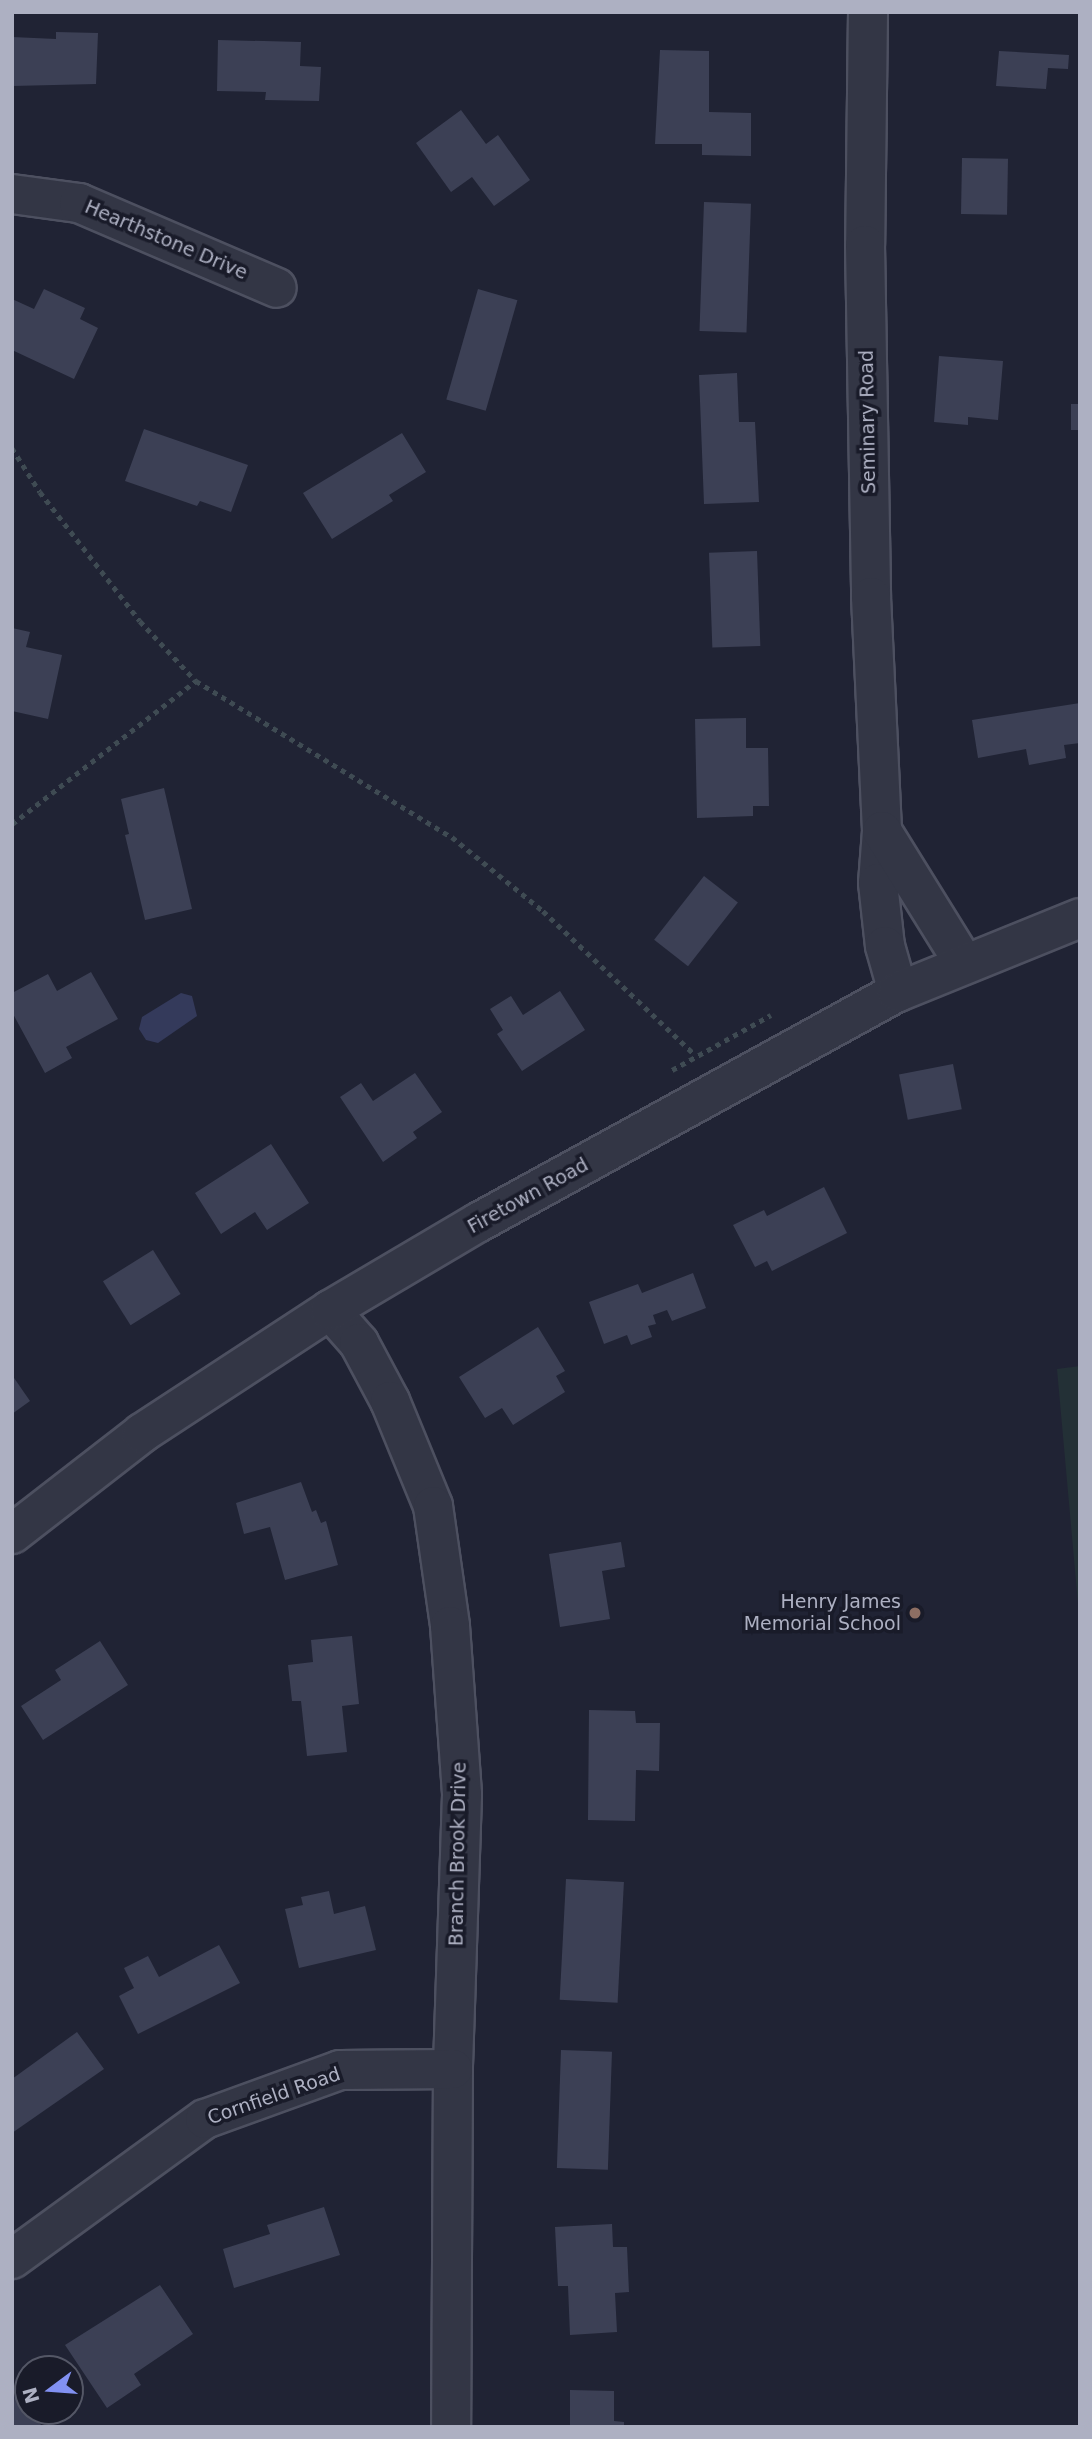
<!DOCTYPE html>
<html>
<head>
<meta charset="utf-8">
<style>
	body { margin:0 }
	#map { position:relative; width:1092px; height:2439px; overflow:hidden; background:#202334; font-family:"DejaVu Sans",sans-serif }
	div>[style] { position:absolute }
	.green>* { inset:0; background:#233036 }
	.water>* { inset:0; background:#343a5b }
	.building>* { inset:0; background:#3c4055; transform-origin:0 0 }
	.path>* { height:4.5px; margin-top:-2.25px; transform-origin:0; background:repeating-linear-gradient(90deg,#3f4b53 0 5px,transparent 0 10px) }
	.roads { filter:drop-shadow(2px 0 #4d5060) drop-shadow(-2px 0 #4d5060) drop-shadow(0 2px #4d5060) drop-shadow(0 -2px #4d5060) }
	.minor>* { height:38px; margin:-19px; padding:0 19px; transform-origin:19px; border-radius:19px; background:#333645 }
	.dots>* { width:19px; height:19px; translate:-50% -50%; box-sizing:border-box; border:4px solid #191b29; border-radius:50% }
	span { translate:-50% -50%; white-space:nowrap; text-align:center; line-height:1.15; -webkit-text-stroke:7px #191b29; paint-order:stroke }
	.street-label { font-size:19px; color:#adb0c2 }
	.poi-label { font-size:19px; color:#adb0c2 }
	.right { translate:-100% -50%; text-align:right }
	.frame { position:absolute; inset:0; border:14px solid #adb0c2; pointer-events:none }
	.north { position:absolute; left:14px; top:2355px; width:70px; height:70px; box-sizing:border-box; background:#191b29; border:2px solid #545766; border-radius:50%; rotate:254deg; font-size:19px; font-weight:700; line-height:28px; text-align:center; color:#adb0c2 }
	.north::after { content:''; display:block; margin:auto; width:24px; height:32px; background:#8291f2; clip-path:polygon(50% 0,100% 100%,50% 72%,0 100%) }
</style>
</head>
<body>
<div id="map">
	<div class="green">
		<div style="clip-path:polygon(1080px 1366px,1080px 1626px,1057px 1369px)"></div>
	</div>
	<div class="water">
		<div style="clip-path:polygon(181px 993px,192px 996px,197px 1016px,158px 1043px,146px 1040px,139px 1029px,142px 1017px)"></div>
	</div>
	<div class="building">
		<div style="clip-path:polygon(56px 32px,98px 33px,96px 84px,12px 86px,12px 37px,56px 39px)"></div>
		<div style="clip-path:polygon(218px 40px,301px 42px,300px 66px,321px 67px,319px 101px,265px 100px,266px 92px,217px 91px)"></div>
		<div style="clip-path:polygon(660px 50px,709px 51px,709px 112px,751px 113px,751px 156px,702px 155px,702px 144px,655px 144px)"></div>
		<div style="clip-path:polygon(999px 51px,1069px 55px,1068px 69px,1048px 68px,1046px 89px,996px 86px)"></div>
		<div style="clip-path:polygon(461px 110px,486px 144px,498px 135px,530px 180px,494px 206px,472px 177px,451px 192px,416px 143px)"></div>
		<div style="left:962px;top:158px;width:46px;height:56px;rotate:1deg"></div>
		<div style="left:704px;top:202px;width:47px;height:129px;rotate:2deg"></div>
		<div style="clip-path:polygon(44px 289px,85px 308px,80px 319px,98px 328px,74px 379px,12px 350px,12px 299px,34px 309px)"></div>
		<div style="left:478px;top:289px;width:41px;height:115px;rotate:16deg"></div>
		<div style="clip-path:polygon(939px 356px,1003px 361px,998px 420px,968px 417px,968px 425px,934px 422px)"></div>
		<div style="clip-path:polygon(737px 373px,739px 422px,755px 422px,759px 502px,704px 504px,699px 375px)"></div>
		<div style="left:1071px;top:404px;width:9px;height:26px"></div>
		<div style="clip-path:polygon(144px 429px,248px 465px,231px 512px,200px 501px,197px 506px,125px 481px)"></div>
		<div style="clip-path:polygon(402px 433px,426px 472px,389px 495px,393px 501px,332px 539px,303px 493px)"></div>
		<div style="left:757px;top:551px;width:95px;height:48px;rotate:88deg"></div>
		<div style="clip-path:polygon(12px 628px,30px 632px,26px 647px,62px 655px,48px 719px,12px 711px)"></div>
		<div style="clip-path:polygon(1080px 703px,1080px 743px,1064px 745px,1066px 758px,1029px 765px,1026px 749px,978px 758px,972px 720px)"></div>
		<div style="clip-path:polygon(746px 718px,746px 748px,768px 748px,769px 806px,753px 806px,753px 816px,697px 818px,695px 719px)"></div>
		<div style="clip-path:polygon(164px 788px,192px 909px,145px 920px,125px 835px,129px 834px,121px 799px)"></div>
		<div style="left:704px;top:876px;width:43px;height:81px;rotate:38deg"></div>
		<div style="clip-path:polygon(91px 972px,118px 1019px,66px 1047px,72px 1058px,45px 1073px,12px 1012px,12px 993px,48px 974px,57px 991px)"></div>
		<div style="clip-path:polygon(560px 991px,585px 1030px,522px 1071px,497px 1034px,503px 1030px,490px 1009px,511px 996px,523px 1015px)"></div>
		<div style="left:953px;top:1064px;width:46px;height:55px;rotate:79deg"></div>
		<div style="clip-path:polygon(415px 1073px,442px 1112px,413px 1132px,417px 1138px,383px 1162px,340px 1097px,361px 1083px,373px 1101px)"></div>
		<div style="clip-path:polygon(271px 1144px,309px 1203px,267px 1230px,255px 1212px,221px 1234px,195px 1193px)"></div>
		<div style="clip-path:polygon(824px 1187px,847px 1233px,772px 1271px,767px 1261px,755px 1267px,733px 1225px,764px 1210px,767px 1216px)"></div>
		<div style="left:153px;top:1250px;width:52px;height:59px;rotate:58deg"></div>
		<div style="clip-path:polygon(693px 1273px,706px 1308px,672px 1321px,667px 1310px,653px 1315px,656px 1324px,648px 1326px,652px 1337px,631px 1345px,627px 1335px,604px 1344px,589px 1302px,638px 1284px,642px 1293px)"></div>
		<div style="clip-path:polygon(538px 1327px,565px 1371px,556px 1376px,565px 1392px,513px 1425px,502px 1408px,485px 1418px,459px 1377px)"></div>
		<div style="clip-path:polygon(12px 1375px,30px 1401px,12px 1414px)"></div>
		<div style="clip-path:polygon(301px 1482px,312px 1512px,316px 1510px,321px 1523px,326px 1521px,338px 1565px,285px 1580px,270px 1527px,244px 1534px,236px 1503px)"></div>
		<div style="clip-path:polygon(621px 1542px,625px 1567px,602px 1571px,610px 1619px,560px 1627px,549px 1554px)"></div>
		<div style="clip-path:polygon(352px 1636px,359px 1704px,342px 1706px,347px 1752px,307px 1756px,301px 1701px,292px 1701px,288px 1665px,313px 1662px,311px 1640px)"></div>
		<div style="clip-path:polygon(100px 1641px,128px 1685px,43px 1740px,21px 1706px,61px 1680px,55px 1670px)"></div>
		<div style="clip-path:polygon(589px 1710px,635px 1711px,636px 1723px,660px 1723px,659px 1771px,636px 1770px,635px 1821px,588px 1820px)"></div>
		<div style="left:566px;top:1879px;width:58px;height:121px;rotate:3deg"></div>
		<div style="clip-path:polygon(329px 1891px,334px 1914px,365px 1906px,376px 1950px,299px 1968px,285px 1909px,303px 1905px,301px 1897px)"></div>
		<div style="clip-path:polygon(219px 1945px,240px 1983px,138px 2034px,119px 1996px,134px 1988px,124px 1968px,148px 1956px,159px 1977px)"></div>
		<div style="clip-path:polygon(77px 2032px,104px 2069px,12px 2133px,12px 2079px)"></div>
		<div style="left:561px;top:2050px;width:51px;height:118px;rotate:2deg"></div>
		<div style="clip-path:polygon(324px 2207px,340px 2255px,234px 2288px,223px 2249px,270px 2234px,267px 2225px)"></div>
		<div style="clip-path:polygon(612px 2224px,613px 2247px,627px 2247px,629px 2292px,615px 2293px,617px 2332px,570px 2335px,568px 2286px,558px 2286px,555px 2227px)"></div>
		<div style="clip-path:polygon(160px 2285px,193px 2334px,134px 2374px,141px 2385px,107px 2408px,65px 2345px)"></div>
		<div style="clip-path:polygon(570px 2390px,614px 2391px,614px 2421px,624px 2422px,624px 2427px,570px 2427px)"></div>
		<div style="clip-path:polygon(15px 2391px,28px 2411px,43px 2427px,12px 2427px)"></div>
	</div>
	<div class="path">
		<div style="left:12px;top:448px;width:52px;rotate:57.5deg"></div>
		<div style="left:40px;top:492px;width:163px;rotate:52.2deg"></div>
		<div style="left:140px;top:621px;width:82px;rotate:47deg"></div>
		<div style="left:12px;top:824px;width:233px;rotate:-37.9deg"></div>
		<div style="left:196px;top:681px;width:300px;rotate:31.4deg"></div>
		<div style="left:452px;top:837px;width:117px;rotate:39.1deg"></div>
		<div style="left:543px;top:911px;width:208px;rotate:43.4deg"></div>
		<div style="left:672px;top:1070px;width:113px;rotate:-29.1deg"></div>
	</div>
	<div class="roads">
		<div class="minor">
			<div style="left:868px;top:12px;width:233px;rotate:90.7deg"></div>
			<div style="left:865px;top:245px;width:352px;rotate:89deg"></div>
			<div style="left:871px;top:597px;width:234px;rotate:87.3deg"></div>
			<div style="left:882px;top:831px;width:52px;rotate:94.4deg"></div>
			<div style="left:878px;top:883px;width:63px;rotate:83.7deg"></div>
			<div style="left:885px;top:946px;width:48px;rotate:74.2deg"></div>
			<div style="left:12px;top:194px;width:68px;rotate:7.7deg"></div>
			<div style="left:79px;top:203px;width:215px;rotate:23.2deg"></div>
			<div style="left:882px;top:831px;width:155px;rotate:58.2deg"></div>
			<div style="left:330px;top:1310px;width:44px;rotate:48.7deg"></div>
			<div style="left:359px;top:1343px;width:66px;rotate:61.9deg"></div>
			<div style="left:390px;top:1401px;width:113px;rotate:67.7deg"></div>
			<div style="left:433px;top:1506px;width:121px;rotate:81.9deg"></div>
			<div style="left:450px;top:1626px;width:169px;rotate:85.9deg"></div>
			<div style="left:462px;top:1795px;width:274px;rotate:91.9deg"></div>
			<div style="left:453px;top:2069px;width:358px;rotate:90.3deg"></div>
			<div style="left:12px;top:1534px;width:165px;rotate:-37.8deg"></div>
			<div style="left:142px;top:1433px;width:225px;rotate:-33.2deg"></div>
			<div style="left:330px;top:1310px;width:173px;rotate:-30.6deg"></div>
			<div style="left:479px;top:1222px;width:478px;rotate:-28.8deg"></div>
			<div style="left:898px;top:992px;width:196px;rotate:-22.1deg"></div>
			<div style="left:12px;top:2259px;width:238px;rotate:-36deg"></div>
			<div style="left:205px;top:2119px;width:144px;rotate:-19.9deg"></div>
			<div style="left:340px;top:2070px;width:113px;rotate:-0.5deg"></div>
		</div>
	</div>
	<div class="dots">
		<div style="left:915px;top:1613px;background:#8d6e63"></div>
	</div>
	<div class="street-label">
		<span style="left:166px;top:240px;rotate:23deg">Hearthstone Drive</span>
		<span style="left:868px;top:422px;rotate:-91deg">Seminary Road</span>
		<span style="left:528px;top:1196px;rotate:-29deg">Firetown Road</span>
		<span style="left:458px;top:1854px;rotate:-89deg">Branch Brook Drive</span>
		<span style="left:274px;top:2096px;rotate:-19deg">Cornfield Road</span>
	</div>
	<div class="poi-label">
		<span class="right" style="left:901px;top:1613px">Henry James<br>Memorial School</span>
	</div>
	<div class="frame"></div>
	<div class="north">N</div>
</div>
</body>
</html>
